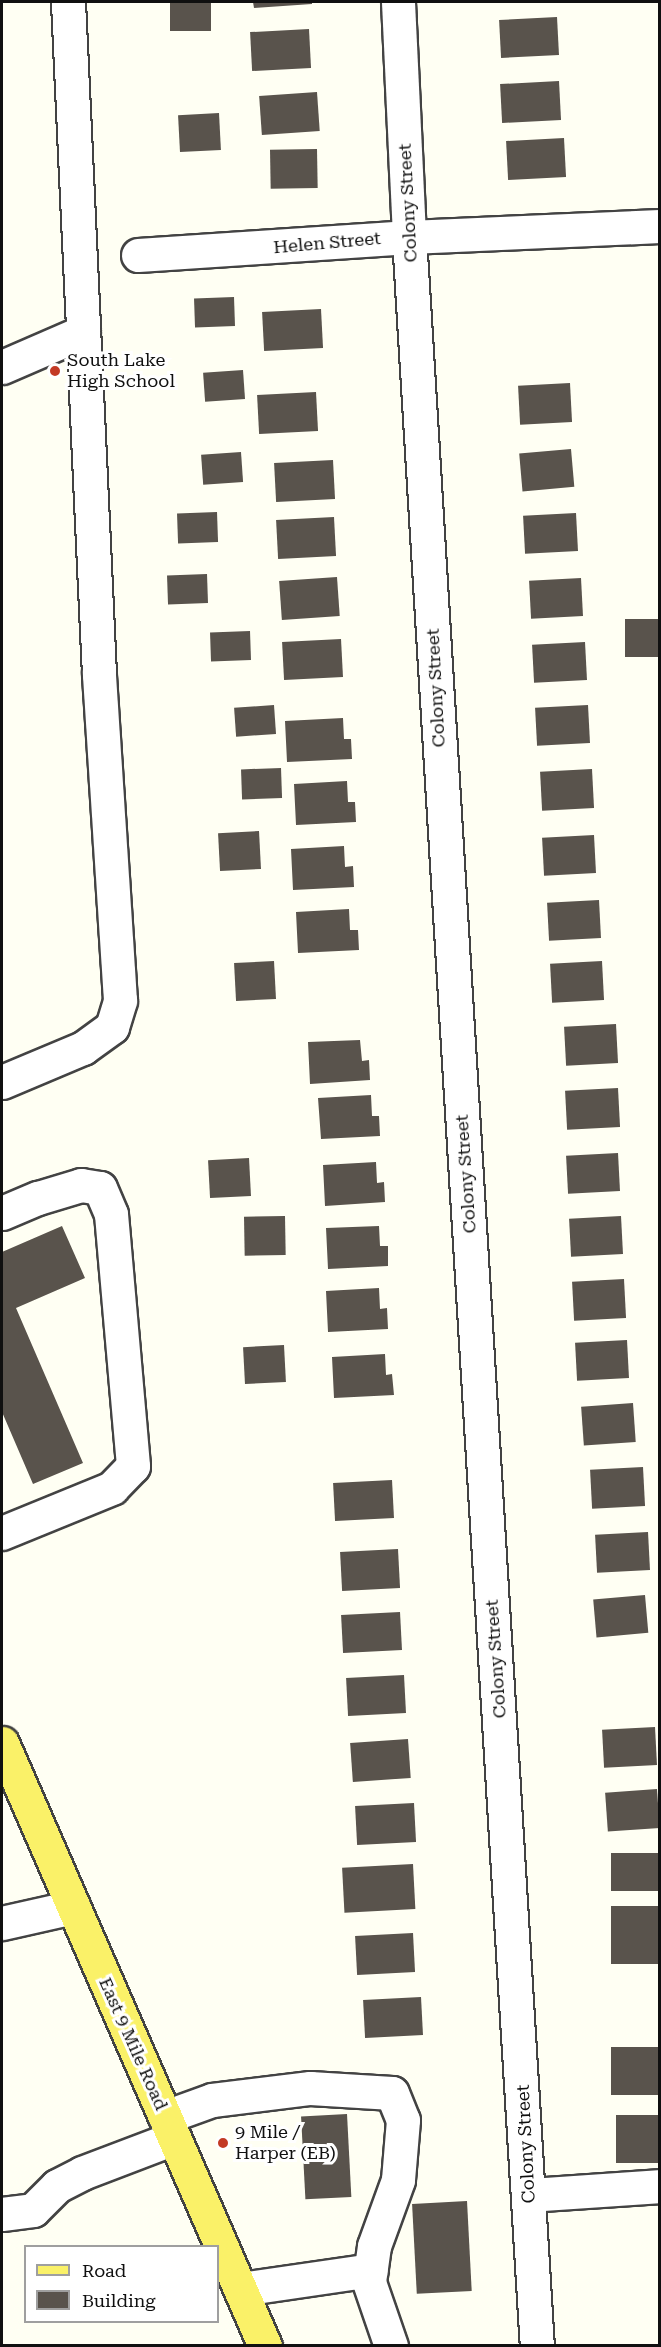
<!DOCTYPE html>
<html>
<head>
<meta charset="utf-8">
<style>
	body { margin:0 }
	#map { position:relative; width:661px; height:2347px; overflow:hidden; background:#fffff3; font-family:"Roboto Serif",serif }
	div>[style] { position:absolute }
	.building>* { inset:0; background:#59534c; transform-origin:0 0 }
	.roads { filter:drop-shadow(2px 0 #434343) drop-shadow(-2px 0 #434343) drop-shadow(0 2px #434343) drop-shadow(0 -2px #434343) }
	.minor>* { height:33px; margin:-16.5px; padding:0 16.5px; transform-origin:16.5px; border-radius:16.5px; background:#fff }
	.major>* { height:33px; margin:-16.5px; padding:0 16.5px; transform-origin:16.5px; border-radius:16.5px; background:#faf168 }
	.dots>* { width:16px; height:16px; translate:-50% -50%; box-sizing:border-box; border:3px solid #fff; border-radius:50% }
	span { translate:-50% -50%; white-space:nowrap; text-align:center; line-height:1.15; -webkit-text-stroke:6px #fff; paint-order:stroke }
	.street-label { font-size:18px; color:#101010 }
	.poi-label { font-size:18px; color:#101010 }
	.left { translate:0 -50%; text-align:left }
	.frame { position:absolute; inset:0; border:3px solid #101010; pointer-events:none }
	.legend { position:absolute; left:24px; top:2245px; width:195px; height:78px; box-sizing:border-box; background:#fff; border:2px solid #9f9f9f; margin:0; padding:8px 10px; list-style:none; font-size:18px; color:#101010 }
	.legend li { display:flex; align-items:center; gap:12px; height:30px }
	.legend b { width:30px; border:2px solid #9f9f9f }
</style>
</head>
<body>
<div id="map">
	<div class="building">
		<div style="left:170px;top:2px;width:41px;height:29px"></div>
		<div style="clip-path:polygon(253px 2px,312px 2px,312px 4px,254px 8px)"></div>
		<div style="left:557px;top:17px;width:38px;height:58px;rotate:87deg"></div>
		<div style="left:309px;top:29px;width:39px;height:59px;rotate:87deg"></div>
		<div style="left:559px;top:81px;width:39px;height:59px;rotate:87deg"></div>
		<div style="left:317px;top:92px;width:39px;height:58px;rotate:86deg"></div>
		<div style="left:219px;top:113px;width:37px;height:41px;rotate:87deg"></div>
		<div style="left:564px;top:138px;width:39px;height:58px;rotate:87deg"></div>
		<div style="left:317px;top:149px;width:39px;height:47px;rotate:89deg"></div>
		<div style="left:234px;top:297px;width:29px;height:40px;rotate:88deg"></div>
		<div style="left:321px;top:309px;width:39px;height:59px;rotate:87deg"></div>
		<div style="left:243px;top:370px;width:29px;height:40px;rotate:86deg"></div>
		<div style="left:570px;top:383px;width:39px;height:52px;rotate:87deg"></div>
		<div style="left:316px;top:392px;width:39px;height:59px;rotate:87deg"></div>
		<div style="left:571px;top:449px;width:38px;height:52px;rotate:85deg"></div>
		<div style="left:241px;top:452px;width:30px;height:40px;rotate:86deg"></div>
		<div style="left:333px;top:460px;width:39px;height:59px;rotate:87deg"></div>
		<div style="left:217px;top:512px;width:30px;height:40px;rotate:88deg"></div>
		<div style="left:576px;top:513px;width:38px;height:53px;rotate:87deg"></div>
		<div style="left:334px;top:517px;width:39px;height:58px;rotate:87deg"></div>
		<div style="left:207px;top:574px;width:29px;height:40px;rotate:88deg"></div>
		<div style="left:337px;top:577px;width:39px;height:58px;rotate:86deg"></div>
		<div style="left:581px;top:578px;width:38px;height:52px;rotate:87deg"></div>
		<div style="left:660px;top:619px;width:38px;height:35px;rotate:90deg"></div>
		<div style="left:250px;top:631px;width:29px;height:40px;rotate:88deg"></div>
		<div style="left:341px;top:639px;width:38px;height:59px;rotate:87deg"></div>
		<div style="left:585px;top:642px;width:38px;height:53px;rotate:87deg"></div>
		<div style="left:274px;top:705px;width:29px;height:40px;rotate:86deg"></div>
		<div style="left:588px;top:705px;width:38px;height:53px;rotate:87deg"></div>
		<div style="clip-path:polygon(343px 718px,344px 739px,351px 739px,352px 759px,287px 762px,285px 721px)"></div>
		<div style="left:281px;top:768px;width:30px;height:40px;rotate:88deg"></div>
		<div style="left:592px;top:769px;width:39px;height:52px;rotate:87deg"></div>
		<div style="clip-path:polygon(347px 781px,348px 802px,355px 802px,356px 822px,296px 825px,294px 784px)"></div>
		<div style="left:259px;top:831px;width:38px;height:41px;rotate:87deg"></div>
		<div style="left:594px;top:835px;width:38px;height:52px;rotate:87deg"></div>
		<div style="clip-path:polygon(344px 846px,345px 867px,353px 866px,354px 887px,293px 890px,291px 849px)"></div>
		<div style="left:599px;top:900px;width:38px;height:52px;rotate:87deg"></div>
		<div style="clip-path:polygon(349px 909px,350px 930px,358px 930px,359px 950px,298px 953px,296px 912px)"></div>
		<div style="left:274px;top:961px;width:38px;height:40px;rotate:87deg"></div>
		<div style="left:602px;top:961px;width:39px;height:52px;rotate:87deg"></div>
		<div style="left:616px;top:1024px;width:39px;height:52px;rotate:87deg"></div>
		<div style="clip-path:polygon(360px 1040px,362px 1061px,369px 1060px,370px 1080px,310px 1084px,308px 1042px)"></div>
		<div style="left:618px;top:1088px;width:39px;height:53px;rotate:87deg"></div>
		<div style="clip-path:polygon(371px 1095px,372px 1116px,379px 1116px,380px 1136px,321px 1139px,318px 1098px)"></div>
		<div style="left:618px;top:1153px;width:38px;height:52px;rotate:87deg"></div>
		<div style="left:249px;top:1158px;width:38px;height:41px;rotate:87deg"></div>
		<div style="clip-path:polygon(376px 1162px,377px 1183px,384px 1182px,385px 1202px,325px 1206px,323px 1165px)"></div>
		<div style="left:285px;top:1216px;width:39px;height:41px;rotate:89deg"></div>
		<div style="left:621px;top:1216px;width:38px;height:52px;rotate:87deg"></div>
		<div style="clip-path:polygon(62px 1226px,85px 1278px,16px 1308px,83px 1463px,33px 1484px,2px 1412px,2px 1252px)"></div>
		<div style="clip-path:polygon(379px 1226px,380px 1246px,388px 1246px,388px 1266px,328px 1269px,326px 1228px)"></div>
		<div style="left:624px;top:1279px;width:39px;height:52px;rotate:87deg"></div>
		<div style="clip-path:polygon(379px 1288px,380px 1309px,387px 1308px,388px 1329px,328px 1332px,326px 1291px)"></div>
		<div style="left:627px;top:1340px;width:38px;height:52px;rotate:87deg"></div>
		<div style="left:284px;top:1345px;width:37px;height:41px;rotate:87deg"></div>
		<div style="clip-path:polygon(385px 1354px,386px 1375px,392px 1374px,394px 1395px,334px 1398px,332px 1357px)"></div>
		<div style="left:633px;top:1403px;width:39px;height:52px;rotate:86deg"></div>
		<div style="left:643px;top:1467px;width:39px;height:53px;rotate:87deg"></div>
		<div style="left:392px;top:1480px;width:38px;height:59px;rotate:87deg"></div>
		<div style="left:648px;top:1532px;width:38px;height:53px;rotate:87deg"></div>
		<div style="left:398px;top:1549px;width:39px;height:58px;rotate:87deg"></div>
		<div style="left:645px;top:1595px;width:38px;height:52px;rotate:85deg"></div>
		<div style="left:400px;top:1612px;width:38px;height:59px;rotate:87deg"></div>
		<div style="left:404px;top:1675px;width:38px;height:58px;rotate:87deg"></div>
		<div style="left:655px;top:1727px;width:38px;height:53px;rotate:87deg"></div>
		<div style="left:408px;top:1739px;width:39px;height:58px;rotate:86deg"></div>
		<div style="left:657px;top:1789px;width:39px;height:52px;rotate:86deg"></div>
		<div style="left:414px;top:1803px;width:39px;height:59px;rotate:87deg"></div>
		<div style="left:660px;top:1853px;width:38px;height:49px;rotate:90deg"></div>
		<div style="left:413px;top:1864px;width:45px;height:71px;rotate:87deg"></div>
		<div style="left:660px;top:1906px;width:58px;height:49px;rotate:90deg"></div>
		<div style="left:413px;top:1933px;width:39px;height:58px;rotate:87deg"></div>
		<div style="left:421px;top:1997px;width:38px;height:58px;rotate:87deg"></div>
		<div style="left:660px;top:2047px;width:48px;height:49px;rotate:90deg"></div>
		<div style="left:347px;top:2114px;width:83px;height:46px;rotate:87deg"></div>
		<div style="left:660px;top:2115px;width:48px;height:44px;rotate:90deg"></div>
		<div style="left:467px;top:2201px;width:90px;height:55px;rotate:87deg"></div>
	</div>
	<div class="roads">
		<div class="minor">
			<div style="left:398px;top:2px;width:235px;rotate:87.3deg"></div>
			<div style="left:409px;top:237px;width:2113px;rotate:86.53deg"></div>
			<div style="left:138px;top:255px;width:272px;rotate:-3.8deg"></div>
			<div style="left:409px;top:237px;width:251px;rotate:-2.5deg"></div>
			<div style="left:2px;top:367px;width:88px;rotate:-23.4deg"></div>
			<div style="left:2px;top:1082px;width:88px;rotate:-22.8deg"></div>
			<div style="left:83px;top:1048px;width:36px;rotate:-36deg"></div>
			<div style="left:112px;top:1027px;width:28px;rotate:-73deg"></div>
			<div style="left:120px;top:1000px;width:327px;rotate:-93.7deg"></div>
			<div style="left:99px;top:674px;width:673px;rotate:-92.64deg"></div>
			<div style="left:2px;top:1213px;width:39px;rotate:-23deg"></div>
			<div style="left:38px;top:1198px;width:45px;rotate:-16.8deg"></div>
			<div style="left:81px;top:1185px;width:19px;rotate:9deg"></div>
			<div style="left:100px;top:1188px;width:28px;rotate:67deg"></div>
			<div style="left:111px;top:1214px;width:253px;rotate:85deg"></div>
			<div style="left:133px;top:1466px;width:30px;rotate:134deg"></div>
			<div style="left:112px;top:1488px;width:119px;rotate:157.8deg"></div>
			<div style="left:2px;top:1923px;width:73px;rotate:-12.7deg"></div>
			<div style="left:165px;top:2117px;width:50px;rotate:-19.9deg"></div>
			<div style="left:212px;top:2100px;width:99px;rotate:-7deg"></div>
			<div style="left:310px;top:2088px;width:82px;rotate:3.5deg"></div>
			<div style="left:392px;top:2093px;width:29px;rotate:68deg"></div>
			<div style="left:403px;top:2120px;width:60px;rotate:94.8deg"></div>
			<div style="left:398px;top:2180px;width:70px;rotate:110deg"></div>
			<div style="left:374px;top:2246px;width:36px;rotate:98deg"></div>
			<div style="left:369px;top:2282px;width:68px;rotate:71deg"></div>
			<div style="left:529px;top:2195px;width:131px;rotate:-3.9deg"></div>
			<div style="left:2px;top:2214px;width:31px;rotate:-7deg"></div>
			<div style="left:33px;top:2210px;width:34px;rotate:-45deg"></div>
			<div style="left:57px;top:2186px;width:28px;rotate:-27deg"></div>
			<div style="left:82px;top:2173px;width:98px;rotate:-20.8deg"></div>
			<div style="left:241px;top:2289px;width:131px;rotate:-8.3deg"></div>
		</div>
		<div class="major">
			<div style="left:2px;top:1743px;width:658px;rotate:66.44deg"></div>
		</div>
	</div>
	<div class="dots">
		<div style="left:55px;top:371px;background:#c33a25"></div>
		<div style="left:223px;top:2143px;background:#c33a25"></div>
	</div>
	<div class="street-label">
		<span style="left:408px;top:203px;rotate:-93deg">Colony Street</span>
		<span style="left:327px;top:243px;rotate:-5deg">Helen Street</span>
		<span style="left:436px;top:688px;rotate:-93deg">Colony Street</span>
		<span style="left:466px;top:1174px;rotate:-94deg">Colony Street</span>
		<span style="left:496px;top:1659px;rotate:-94deg">Colony Street</span>
		<span style="left:133px;top:2044px;rotate:66deg">East 9 Mile Road</span>
		<span style="left:526px;top:2144px;rotate:-93deg">Colony Street</span>
	</div>
	<div class="poi-label">
		<span class="left" style="left:67px;top:371px">South Lake<br>High School</span>
		<span class="left" style="left:235px;top:2143px">9 Mile /<br>Harper (EB)</span>
	</div>
	<div class="frame"></div>
	<ul class="legend">
	<li><b style="height:8px;background:#faf168"></b>Road</li>
	<li><b style="height:16px;background:#59534c"></b>Building</li>
	</ul>
</div>
</body>
</html>
